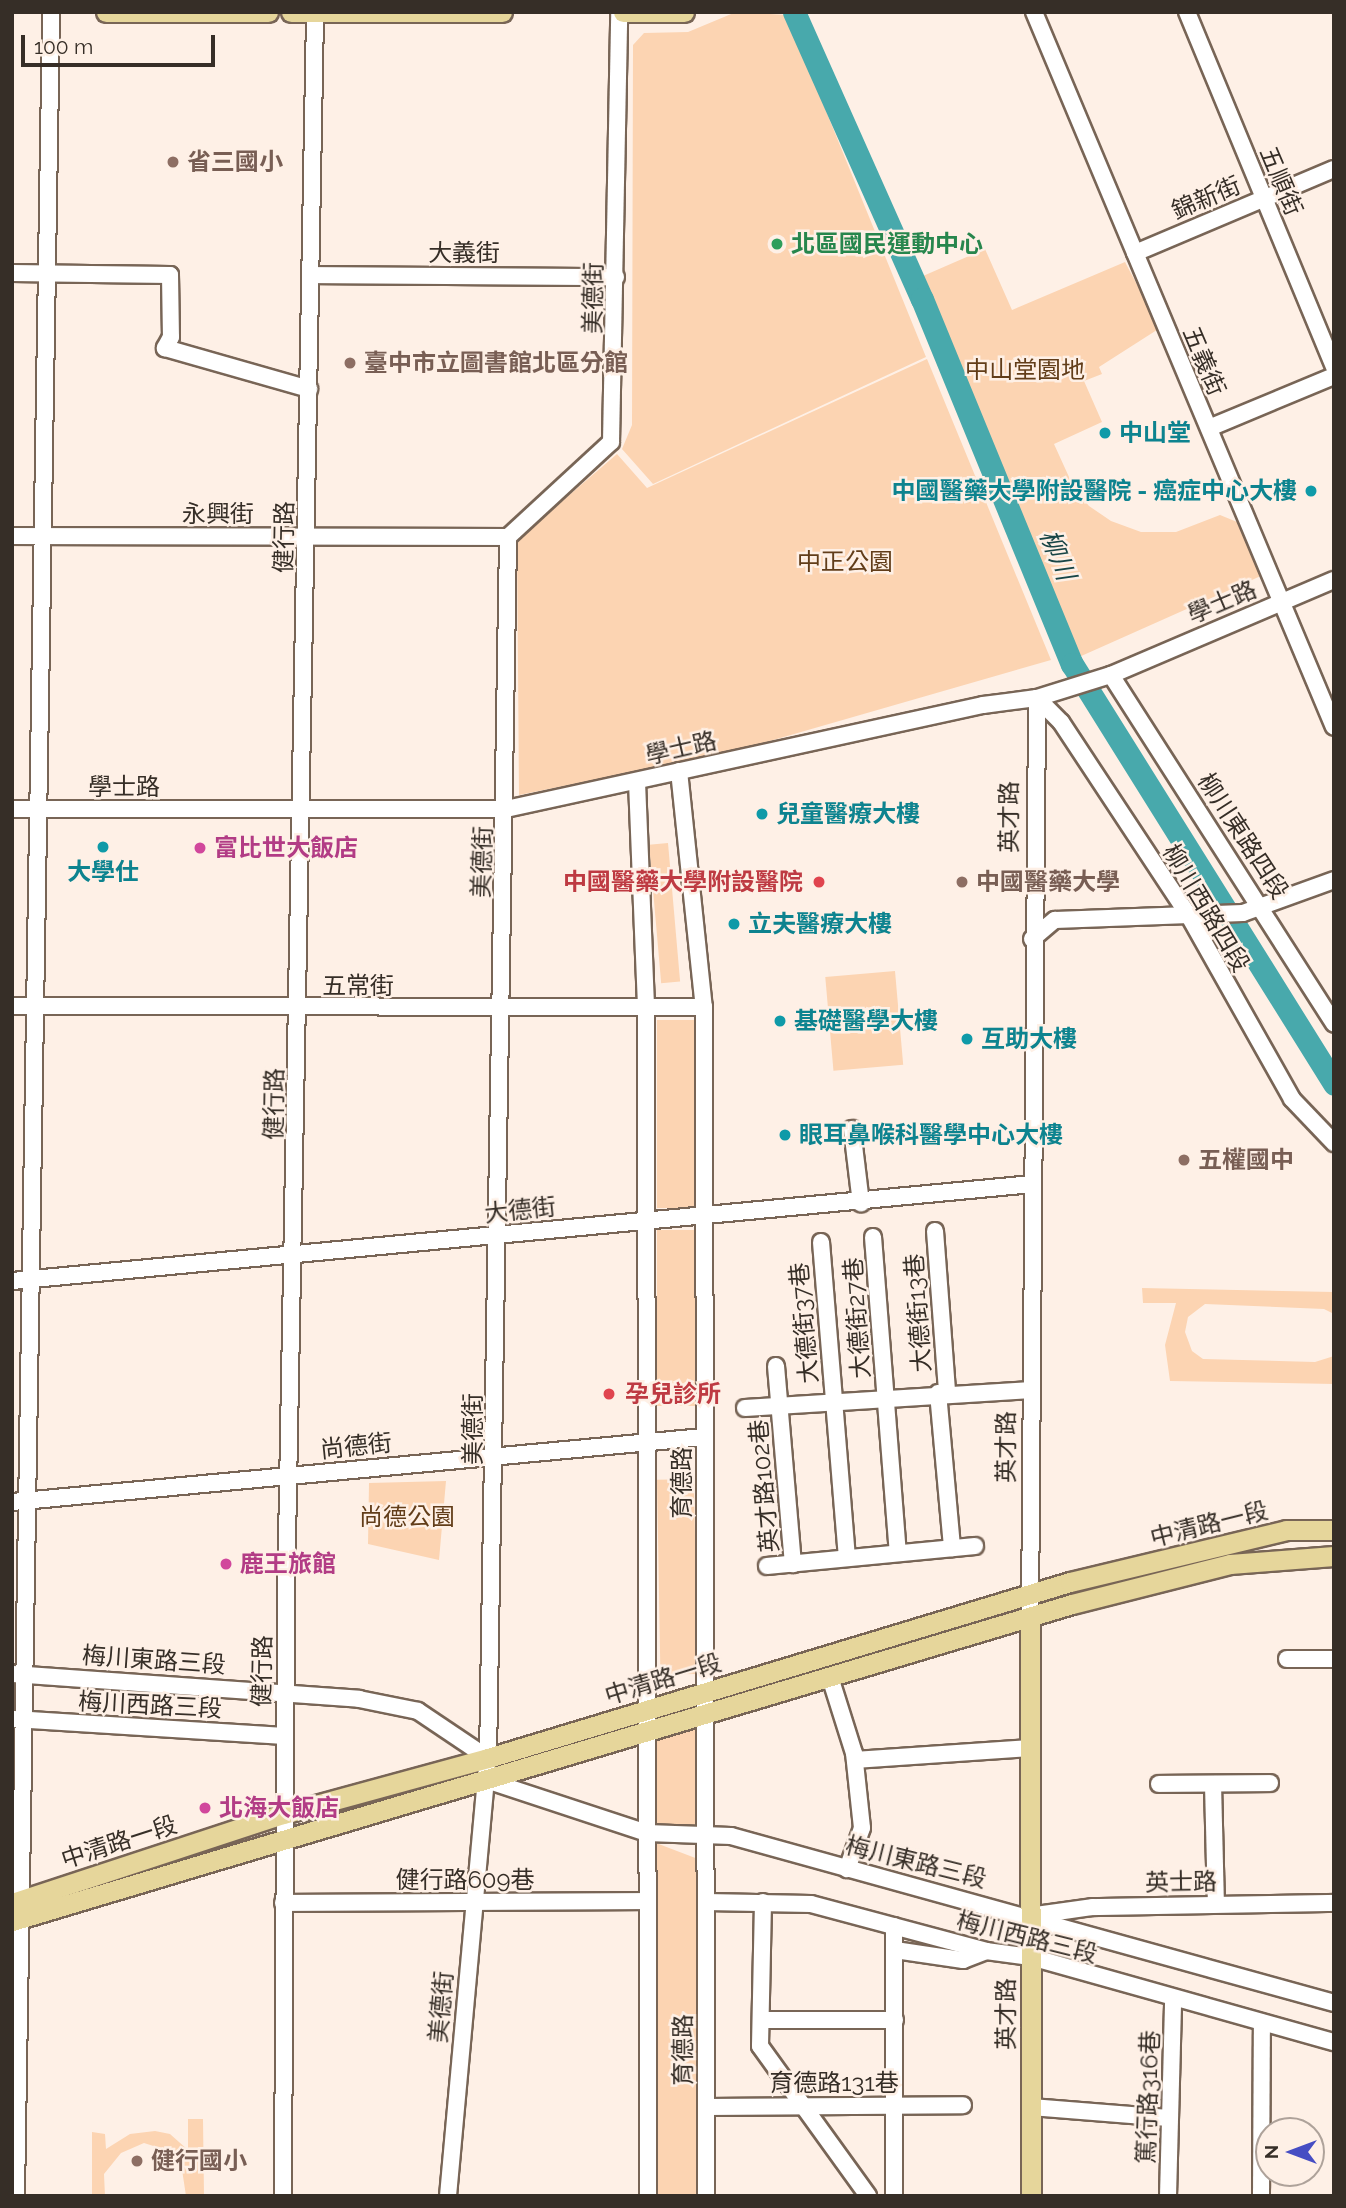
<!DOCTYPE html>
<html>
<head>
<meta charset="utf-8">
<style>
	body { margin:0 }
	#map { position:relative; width:1346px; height:2208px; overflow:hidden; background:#fef0e6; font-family:Raleway,"Noto Sans TC",sans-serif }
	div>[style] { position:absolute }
	.green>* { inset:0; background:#fcd4b2; transform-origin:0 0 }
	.river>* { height:23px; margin:-11.5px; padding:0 11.5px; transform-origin:11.5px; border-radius:11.5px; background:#48a9ac }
	.roads { filter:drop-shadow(2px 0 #786556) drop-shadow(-2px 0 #786556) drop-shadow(0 2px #786556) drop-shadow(0 -2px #786556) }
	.minor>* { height:16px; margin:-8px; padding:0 8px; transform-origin:8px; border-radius:8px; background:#fff }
	.major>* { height:19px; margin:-9.5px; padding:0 9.5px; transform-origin:9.5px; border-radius:9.5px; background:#e6d69b }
	.dots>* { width:19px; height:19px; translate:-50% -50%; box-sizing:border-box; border:4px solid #fef0e6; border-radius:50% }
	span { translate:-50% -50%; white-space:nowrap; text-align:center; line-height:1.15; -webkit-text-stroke:5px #fef0e6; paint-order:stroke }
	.education-label { font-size:24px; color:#785e54; font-weight:700 }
	.left { translate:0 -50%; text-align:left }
	.street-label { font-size:24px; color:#362e27 }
	.leisure-label { font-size:24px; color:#27864d; font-weight:700 }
	.park-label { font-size:24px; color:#623d19 }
	.culture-label { font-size:24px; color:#0d838f; font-weight:700 }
	.right { translate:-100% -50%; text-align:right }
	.hotel-label { font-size:24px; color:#b23c85; font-weight:700 }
	.health-label { font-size:24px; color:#be3a42; font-weight:700 }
	.water-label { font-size:26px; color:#184546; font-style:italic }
	.frame { position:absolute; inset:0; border:14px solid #362e27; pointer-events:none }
	.north { position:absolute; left:1255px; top:2117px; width:70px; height:70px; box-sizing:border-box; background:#fef0e6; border:2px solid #aea29a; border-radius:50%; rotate:270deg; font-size:19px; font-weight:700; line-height:28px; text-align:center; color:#362e27 }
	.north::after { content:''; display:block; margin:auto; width:24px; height:32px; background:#464dc3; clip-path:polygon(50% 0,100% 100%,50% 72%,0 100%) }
	.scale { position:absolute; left:21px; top:35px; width:194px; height:32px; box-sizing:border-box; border:4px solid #362e27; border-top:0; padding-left:9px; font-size:21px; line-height:24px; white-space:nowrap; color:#362e27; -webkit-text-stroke:5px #fef0e6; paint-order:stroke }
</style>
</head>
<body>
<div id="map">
	<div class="green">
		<div style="clip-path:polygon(736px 12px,787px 15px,926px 357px,653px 484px,622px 449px,632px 425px,633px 45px,644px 33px,688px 32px)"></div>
		<div style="clip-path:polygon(985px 249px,1012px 310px,1125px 262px,1160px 328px,1099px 367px,1102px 374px,1084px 381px,1102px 422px,1054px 444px,1074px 488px,1089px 506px,1111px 521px,1141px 532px,1176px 532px,1220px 515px,1242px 524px,1263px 575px,1079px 657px,923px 276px)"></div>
		<div style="clip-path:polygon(927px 359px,1051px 660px,732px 752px,519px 795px,517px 540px,617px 454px,647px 488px)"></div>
		<div style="left:668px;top:843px;width:139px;height:19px;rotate:85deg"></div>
		<div style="left:895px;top:971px;width:94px;height:70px;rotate:85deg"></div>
		<div style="left:695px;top:1020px;width:188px;height:38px;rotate:90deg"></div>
		<div style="left:696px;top:1230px;width:176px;height:39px;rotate:90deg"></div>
		<div style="clip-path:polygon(1142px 1288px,1334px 1292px,1334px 1314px,1324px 1309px,1205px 1304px,1188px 1317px,1185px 1332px,1192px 1351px,1203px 1359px,1315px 1362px,1334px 1356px,1334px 1384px,1170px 1381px,1165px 1345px,1176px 1303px,1143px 1303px)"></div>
		<div style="left:694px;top:1479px;width:195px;height:37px;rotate:89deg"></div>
		<div style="clip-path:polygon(446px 1481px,439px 1560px,368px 1544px,369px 1483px)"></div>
		<div style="clip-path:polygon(698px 1727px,697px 1826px,656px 1826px,656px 1739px)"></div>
		<div style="clip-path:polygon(656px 1843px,698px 1859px,701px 2196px,653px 2196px)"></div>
		<div style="clip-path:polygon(188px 2119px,203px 2119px,204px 2196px,186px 2196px,181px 2163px,169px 2151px,144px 2143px,121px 2153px,104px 2174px,105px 2196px,92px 2196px,92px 2132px,105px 2134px,106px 2149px,130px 2134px,155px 2131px,170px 2134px,188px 2150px)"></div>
	</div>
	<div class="river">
		<div style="left:794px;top:12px;width:314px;rotate:66deg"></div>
		<div style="left:922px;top:299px;width:395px;rotate:67.7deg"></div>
		<div style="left:1072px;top:664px;width:495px;rotate:58deg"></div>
	</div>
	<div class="roads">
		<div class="minor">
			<div style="left:1034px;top:12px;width:775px;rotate:67.24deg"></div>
			<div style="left:1187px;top:12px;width:384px;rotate:67.5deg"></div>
			<div style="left:1135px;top:253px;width:216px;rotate:-22.9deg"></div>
			<div style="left:12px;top:273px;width:158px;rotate:0.7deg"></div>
			<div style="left:170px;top:275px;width:62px;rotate:89.1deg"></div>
			<div style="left:171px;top:337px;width:13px;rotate:119deg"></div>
			<div style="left:165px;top:348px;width:150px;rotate:15.9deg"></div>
			<div style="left:311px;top:275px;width:305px;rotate:0.4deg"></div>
			<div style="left:1209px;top:428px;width:135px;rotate:-22.6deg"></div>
			<div style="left:12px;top:536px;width:496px;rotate:0.1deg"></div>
			<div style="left:1111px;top:675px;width:414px;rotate:57.4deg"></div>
			<div style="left:1037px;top:698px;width:34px;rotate:45deg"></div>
			<div style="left:1061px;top:722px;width:232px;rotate:56.6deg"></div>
			<div style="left:1189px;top:916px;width:210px;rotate:60.6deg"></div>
			<div style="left:1292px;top:1099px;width:61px;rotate:46.3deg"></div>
			<div style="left:679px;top:771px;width:237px;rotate:84deg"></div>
			<div style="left:704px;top:1007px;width:1189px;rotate:89.9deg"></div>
			<div style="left:637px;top:782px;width:227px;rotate:87.7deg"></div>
			<div style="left:646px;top:1009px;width:1187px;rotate:89.9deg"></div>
			<div style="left:12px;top:809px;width:494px"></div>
			<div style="left:506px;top:809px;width:488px;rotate:-12.3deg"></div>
			<div style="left:983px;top:705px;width:54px;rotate:-7.4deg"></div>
			<div style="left:1037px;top:698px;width:77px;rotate:-17.3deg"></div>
			<div style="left:1111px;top:675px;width:242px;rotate:-23.1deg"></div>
			<div style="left:1032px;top:939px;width:30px;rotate:-40deg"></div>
			<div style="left:1055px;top:920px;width:188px;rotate:-2.1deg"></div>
			<div style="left:1243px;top:913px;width:97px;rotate:-19.9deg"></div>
			<div style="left:12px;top:1006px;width:692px;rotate:0.08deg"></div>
			<div style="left:852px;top:1129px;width:75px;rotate:83.1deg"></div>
			<div style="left:935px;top:1231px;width:161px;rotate:85.7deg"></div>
			<div style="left:873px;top:1237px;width:317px;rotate:85.5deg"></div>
			<div style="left:821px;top:1242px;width:317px;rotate:85.3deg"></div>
			<div style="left:12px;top:1281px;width:1025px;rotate:-5.43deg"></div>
			<div style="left:776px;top:1366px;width:199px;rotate:85.1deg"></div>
			<div style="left:938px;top:1393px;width:156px;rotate:84.8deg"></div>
			<div style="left:745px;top:1408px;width:287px;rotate:-3.6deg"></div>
			<div style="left:12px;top:1502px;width:695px;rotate:-5.37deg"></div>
			<div style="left:767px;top:1566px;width:209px;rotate:-5.5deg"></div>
			<div style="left:1030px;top:1617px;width:919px;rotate:-89.56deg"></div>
			<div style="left:1287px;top:1659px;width:47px"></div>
			<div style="left:13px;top:1674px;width:347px;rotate:4.1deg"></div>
			<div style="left:359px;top:1699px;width:60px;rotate:11.5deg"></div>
			<div style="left:418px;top:1711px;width:84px;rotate:33.9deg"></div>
			<div style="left:830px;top:1677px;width:80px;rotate:72.5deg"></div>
			<div style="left:854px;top:1753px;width:75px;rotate:83.9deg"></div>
			<div style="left:862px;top:1828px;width:44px;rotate:110.1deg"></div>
			<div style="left:14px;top:1719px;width:271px;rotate:3.6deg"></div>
			<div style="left:855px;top:1760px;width:175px;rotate:-3.9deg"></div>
			<div style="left:486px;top:1780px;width:169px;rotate:18.2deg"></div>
			<div style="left:647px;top:1833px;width:84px;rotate:2deg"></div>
			<div style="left:731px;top:1836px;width:626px;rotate:15.48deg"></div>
			<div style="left:1159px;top:1784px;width:111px;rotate:-0.5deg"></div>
			<div style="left:1213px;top:1784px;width:120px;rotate:88.6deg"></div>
			<div style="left:706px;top:1902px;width:105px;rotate:1.1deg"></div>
			<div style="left:811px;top:1904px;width:181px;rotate:15deg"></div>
			<div style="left:986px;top:1951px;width:45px;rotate:7.6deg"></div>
			<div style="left:1031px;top:1957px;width:315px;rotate:15.7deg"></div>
			<div style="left:763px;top:1902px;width:144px;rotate:91.2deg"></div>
			<div style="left:760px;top:2046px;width:185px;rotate:54.2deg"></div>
			<div style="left:283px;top:1903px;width:364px;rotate:-0.3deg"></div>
			<div style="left:1036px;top:1915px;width:58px;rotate:-8deg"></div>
			<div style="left:1093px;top:1907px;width:241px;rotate:-1deg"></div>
			<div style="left:895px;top:1950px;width:69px;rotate:8.4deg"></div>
			<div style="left:963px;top:1960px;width:25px;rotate:-21deg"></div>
			<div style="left:761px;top:2020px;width:134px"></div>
			<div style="left:706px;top:2107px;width:257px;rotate:-0.4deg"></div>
			<div style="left:1031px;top:2107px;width:138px;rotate:4.6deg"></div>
			<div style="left:16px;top:2196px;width:2184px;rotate:-89.08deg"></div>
			<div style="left:283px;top:2196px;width:598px;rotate:-89.71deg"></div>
			<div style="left:286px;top:1598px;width:1586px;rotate:-88.95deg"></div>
			<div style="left:448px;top:2196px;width:440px;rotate:-84.8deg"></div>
			<div style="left:488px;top:1758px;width:1221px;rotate:-89.06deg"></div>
			<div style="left:508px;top:537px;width:140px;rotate:-42.7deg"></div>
			<div style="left:611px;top:442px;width:430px;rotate:-88.9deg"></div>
			<div style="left:894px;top:2196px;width:270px;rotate:-90deg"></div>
			<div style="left:1168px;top:2196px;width:197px;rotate:-88.5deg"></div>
			<div style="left:1261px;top:2196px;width:173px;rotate:-89.7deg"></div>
		</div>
		<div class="major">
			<div style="left:106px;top:12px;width:162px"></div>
			<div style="left:291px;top:12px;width:211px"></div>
			<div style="left:623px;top:12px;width:61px"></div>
			<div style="left:1030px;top:1617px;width:579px;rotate:89.9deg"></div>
			<div style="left:12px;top:1903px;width:285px;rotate:-18.2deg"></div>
			<div style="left:283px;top:1814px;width:213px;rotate:-15.3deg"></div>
			<div style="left:488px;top:1758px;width:608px;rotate:-16.83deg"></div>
			<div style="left:1070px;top:1582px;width:222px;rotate:-13.5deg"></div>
			<div style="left:1286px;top:1530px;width:48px"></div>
			<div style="left:12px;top:1921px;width:1106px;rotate:-16.65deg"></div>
			<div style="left:1072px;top:1604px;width:163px;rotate:-14.2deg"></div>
			<div style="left:1230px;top:1564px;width:104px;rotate:-4.4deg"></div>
		</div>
	</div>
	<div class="dots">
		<div style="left:173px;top:162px;background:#8d6e63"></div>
		<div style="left:777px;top:244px;background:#2e9e5b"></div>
		<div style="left:350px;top:363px;background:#8d6e63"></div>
		<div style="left:1105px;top:433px;background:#0f9aa8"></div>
		<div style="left:1311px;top:491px;background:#0f9aa8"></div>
		<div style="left:762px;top:814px;background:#0f9aa8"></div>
		<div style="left:103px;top:847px;background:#0f9aa8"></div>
		<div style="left:200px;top:848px;background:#d1479c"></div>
		<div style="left:819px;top:882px;background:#e0444e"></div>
		<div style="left:962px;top:882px;background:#8d6e63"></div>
		<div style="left:734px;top:924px;background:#0f9aa8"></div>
		<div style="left:780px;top:1021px;background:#0f9aa8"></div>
		<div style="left:967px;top:1039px;background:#0f9aa8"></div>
		<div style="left:785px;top:1135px;background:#0f9aa8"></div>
		<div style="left:1184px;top:1160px;background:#8d6e63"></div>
		<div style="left:609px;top:1394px;background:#e0444e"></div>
		<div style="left:226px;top:1564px;background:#d1479c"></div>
		<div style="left:205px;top:1808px;background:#d1479c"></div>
		<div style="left:137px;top:2161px;background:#8d6e63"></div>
	</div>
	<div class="education-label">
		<span class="left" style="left:187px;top:162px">省三國小</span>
		<span class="left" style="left:364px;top:363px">臺中市立圖書館北區分館</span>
		<span class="left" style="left:976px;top:882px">中國醫藥大學</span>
		<span class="left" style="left:1198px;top:1160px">五權國中</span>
		<span class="left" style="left:151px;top:2161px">健行國小</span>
	</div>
	<div class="street-label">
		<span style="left:1281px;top:181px;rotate:67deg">五順街</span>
		<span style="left:1206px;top:198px;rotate:-23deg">錦新街</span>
		<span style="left:464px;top:253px">大義街</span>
		<span style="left:593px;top:298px;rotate:-89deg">美德街</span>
		<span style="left:1204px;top:361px;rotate:67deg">五義街</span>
		<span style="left:218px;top:514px">永興街</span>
		<span style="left:284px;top:537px;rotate:-89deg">健行路</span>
		<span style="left:1222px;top:602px;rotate:-23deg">學士路</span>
		<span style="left:681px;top:748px;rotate:-13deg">學士路</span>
		<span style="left:124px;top:787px">學士路</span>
		<span style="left:1009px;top:817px;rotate:-90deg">英才路</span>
		<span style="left:1243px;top:836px;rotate:57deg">柳川東路四段</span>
		<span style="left:482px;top:862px;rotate:-88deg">美德街</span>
		<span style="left:1206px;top:908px;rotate:59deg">柳川西路四段</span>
		<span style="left:358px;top:986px">五常街</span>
		<span style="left:274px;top:1104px;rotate:-89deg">健行路</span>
		<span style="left:520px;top:1210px;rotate:-6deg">大德街</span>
		<span style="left:918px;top:1313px;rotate:-94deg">大德街13巷</span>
		<span style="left:857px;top:1318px;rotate:-94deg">大德街27巷</span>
		<span style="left:804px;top:1323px;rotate:-95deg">大德街37巷</span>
		<span style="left:473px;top:1429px;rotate:-90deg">美德街</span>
		<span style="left:356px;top:1446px;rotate:-6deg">尚德街</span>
		<span style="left:1006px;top:1447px;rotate:-90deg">英才路</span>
		<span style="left:682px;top:1483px;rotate:-90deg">育德路</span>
		<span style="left:764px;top:1486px;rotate:-95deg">英才路102巷</span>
		<span style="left:1209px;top:1524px;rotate:-14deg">中清路一段</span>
		<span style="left:154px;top:1660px;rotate:4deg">梅川東路三段</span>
		<span style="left:262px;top:1671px;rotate:-89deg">健行路</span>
		<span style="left:663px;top:1679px;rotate:-17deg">中清路一段</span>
		<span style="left:150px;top:1705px;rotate:3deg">梅川西路三段</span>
		<span style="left:119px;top:1842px;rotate:-18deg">中清路一段</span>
		<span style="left:916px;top:1862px;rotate:14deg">梅川東路三段</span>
		<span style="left:465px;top:1880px">健行路609巷</span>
		<span style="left:1181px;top:1882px;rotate:-1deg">英士路</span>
		<span style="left:1027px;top:1937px;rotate:14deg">梅川西路三段</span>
		<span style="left:441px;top:2007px;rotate:-85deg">美德街</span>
		<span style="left:1006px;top:2014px;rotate:-90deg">英才路</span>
		<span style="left:683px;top:2050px;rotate:-90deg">育德路</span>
		<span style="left:834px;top:2083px">育德路131巷</span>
		<span style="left:1148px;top:2097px;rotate:-88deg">篤行路316巷</span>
	</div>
	<div class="leisure-label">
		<span class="left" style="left:791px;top:244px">北區國民運動中心</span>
	</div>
	<div class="park-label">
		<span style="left:1025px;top:370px">中山堂園地</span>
		<span style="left:845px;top:562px">中正公園</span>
		<span style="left:407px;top:1517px">尚德公園</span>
	</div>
	<div class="culture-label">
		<span class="left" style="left:1119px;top:433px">中山堂</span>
		<span class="right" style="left:1297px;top:491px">中國醫藥大學附設醫院 - 癌症中心大樓</span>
		<span class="left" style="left:776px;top:814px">兒童醫療大樓</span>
		<span style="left:103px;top:872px">大學仕</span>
		<span class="left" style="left:748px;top:924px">立夫醫療大樓</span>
		<span class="left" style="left:794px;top:1021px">基礎醫學大樓</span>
		<span class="left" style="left:981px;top:1039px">互助大樓</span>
		<span class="left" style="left:799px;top:1135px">眼耳鼻喉科醫學中心大樓</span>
	</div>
	<div class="hotel-label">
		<span class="left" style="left:214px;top:848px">富比世大飯店</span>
		<span class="left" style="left:240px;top:1564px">鹿王旅館</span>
		<span class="left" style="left:219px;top:1808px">北海大飯店</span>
	</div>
	<div class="health-label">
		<span class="right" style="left:803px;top:882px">中國醫藥大學附設醫院</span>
		<span class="left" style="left:625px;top:1394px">孕兒診所</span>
	</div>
	<div class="water-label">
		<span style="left:1057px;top:555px;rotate:68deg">柳川</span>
	</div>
	<div class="frame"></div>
	<div class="north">N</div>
	<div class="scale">100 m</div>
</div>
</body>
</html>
